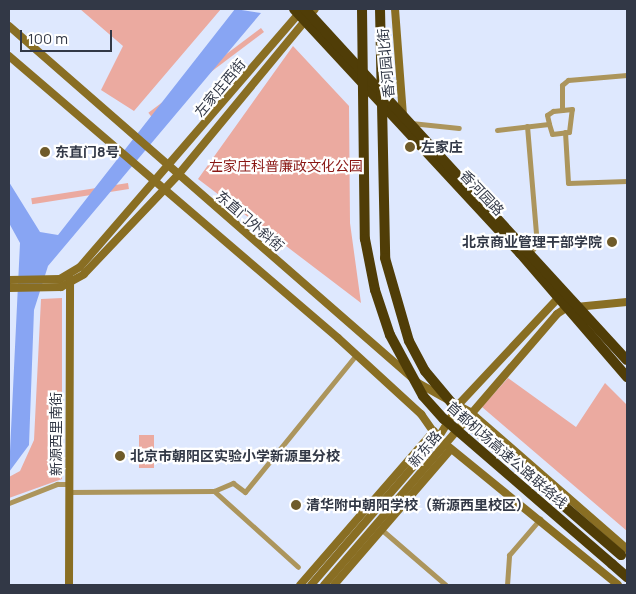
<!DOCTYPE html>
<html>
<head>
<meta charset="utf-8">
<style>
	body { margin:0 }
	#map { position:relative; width:636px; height:594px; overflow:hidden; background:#dee8fe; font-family:Manrope,"Noto Sans SC",sans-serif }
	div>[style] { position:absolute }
	.green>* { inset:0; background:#ebaaa0; transform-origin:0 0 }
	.water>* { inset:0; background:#88a5f3 }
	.street>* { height:5px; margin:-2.5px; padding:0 2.5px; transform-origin:2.5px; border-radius:2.5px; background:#ac955c }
	.secondary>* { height:8px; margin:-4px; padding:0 4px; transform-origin:4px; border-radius:4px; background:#896e23 }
	.highway>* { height:10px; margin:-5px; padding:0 5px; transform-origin:5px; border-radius:5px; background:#503d07 }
	.highway-bridge>* { height:10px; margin:-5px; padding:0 5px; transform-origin:5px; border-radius:5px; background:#503d07 }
	.dots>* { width:14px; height:14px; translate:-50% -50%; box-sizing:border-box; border:2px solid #fff; border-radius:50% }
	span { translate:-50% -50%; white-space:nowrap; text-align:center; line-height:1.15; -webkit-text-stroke:4.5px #fff; paint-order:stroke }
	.street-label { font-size:14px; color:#323846 }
	.poi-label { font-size:14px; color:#323846; font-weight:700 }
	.left { translate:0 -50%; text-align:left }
	.right { translate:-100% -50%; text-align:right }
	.park-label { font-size:14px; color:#891714 }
	.frame { position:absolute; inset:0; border:10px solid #323846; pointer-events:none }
	.scale { position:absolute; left:20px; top:30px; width:92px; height:22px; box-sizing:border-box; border:2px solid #323846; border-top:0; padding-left:6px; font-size:15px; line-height:18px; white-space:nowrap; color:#323846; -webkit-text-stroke:4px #fff; paint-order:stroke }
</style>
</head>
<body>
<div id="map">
	<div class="green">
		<div style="clip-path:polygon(80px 9px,221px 9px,134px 111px,101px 90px,123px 46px)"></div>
		<div style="left:261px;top:28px;width:5px;height:141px;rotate:53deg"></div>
		<div style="clip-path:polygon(293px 46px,349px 106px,350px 223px,361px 303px,198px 179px)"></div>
		<div style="left:128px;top:183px;width:6px;height:98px;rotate:81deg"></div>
		<div style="clip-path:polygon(62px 298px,62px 479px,9px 498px,9px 477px,20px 471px,34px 440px,41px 299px)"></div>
		<div style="clip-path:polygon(508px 378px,576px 427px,605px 383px,627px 405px,627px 531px,482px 407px)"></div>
		<div style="left:139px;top:435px;width:15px;height:33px"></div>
	</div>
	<div class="water">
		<div style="clip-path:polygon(235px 9px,261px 13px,48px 266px,34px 310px,29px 445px,9px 472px,20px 243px,9px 223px,9px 182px,40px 232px,58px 235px)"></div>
	</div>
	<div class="street">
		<div style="left:562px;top:110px;width:25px;rotate:-90deg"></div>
		<div style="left:562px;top:85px;width:8px;rotate:-40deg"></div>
		<div style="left:568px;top:80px;width:59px;rotate:-4.8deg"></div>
		<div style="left:411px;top:123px;width:48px;rotate:5.9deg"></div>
		<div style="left:527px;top:126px;width:118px;rotate:85.2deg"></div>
		<div style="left:537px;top:244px;width:10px;rotate:127deg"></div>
		<div style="left:497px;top:130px;width:52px;rotate:-6.6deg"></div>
		<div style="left:549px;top:124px;width:10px;rotate:73deg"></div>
		<div style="left:552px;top:134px;width:17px;rotate:-7deg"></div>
		<div style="left:569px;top:132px;width:23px;rotate:-83deg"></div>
		<div style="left:572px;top:109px;width:19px;rotate:174deg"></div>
		<div style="left:553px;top:111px;width:7px;rotate:146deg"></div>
		<div style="left:547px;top:115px;width:9px;rotate:77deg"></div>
		<div style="left:565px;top:132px;width:51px;rotate:86.6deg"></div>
		<div style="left:568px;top:183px;width:59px;rotate:-1.9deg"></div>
		<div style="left:214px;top:491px;width:113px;rotate:42.1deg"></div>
		<div style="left:68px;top:492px;width:146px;rotate:-0.4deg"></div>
		<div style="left:214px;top:491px;width:21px;rotate:-23deg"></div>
		<div style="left:233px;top:483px;width:15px;rotate:37deg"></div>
		<div style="left:245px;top:492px;width:176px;rotate:-51deg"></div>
		<div style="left:9px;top:503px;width:52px;rotate:-21.6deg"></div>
		<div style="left:57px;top:484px;width:11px"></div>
		<div style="left:382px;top:530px;width:84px;rotate:40.7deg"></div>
		<div style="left:507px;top:585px;width:30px;rotate:-86deg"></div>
		<div style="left:509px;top:555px;width:48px;rotate:-49.3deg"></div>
	</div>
	<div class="secondary">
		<div style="left:395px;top:9px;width:106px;rotate:85.7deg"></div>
		<div style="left:9px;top:26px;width:543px;rotate:41.12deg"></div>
		<div style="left:418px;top:383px;width:60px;rotate:29.1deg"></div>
		<div style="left:470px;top:412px;width:208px;rotate:41.1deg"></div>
		<div style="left:9px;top:56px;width:433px;rotate:40.6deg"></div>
		<div style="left:338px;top:338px;width:113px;rotate:42.5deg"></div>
		<div style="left:421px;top:414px;width:29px;rotate:55deg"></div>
		<div style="left:438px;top:438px;width:232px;rotate:39.2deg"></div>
		<div style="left:9px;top:280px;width:51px;rotate:-1.1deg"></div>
		<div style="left:60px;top:279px;width:23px;rotate:-31deg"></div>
		<div style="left:80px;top:267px;width:338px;rotate:-49.2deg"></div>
		<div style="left:9px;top:288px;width:52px;rotate:-1.1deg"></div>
		<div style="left:61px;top:287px;width:26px;rotate:-29deg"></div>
		<div style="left:84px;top:274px;width:137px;rotate:-46.5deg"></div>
		<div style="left:178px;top:175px;width:215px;rotate:-50.5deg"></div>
		<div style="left:69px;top:585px;width:306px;rotate:-89.8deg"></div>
		<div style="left:300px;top:585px;width:204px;rotate:-49deg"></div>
		<div style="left:311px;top:585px;width:194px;rotate:-49.2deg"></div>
		<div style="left:438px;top:438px;width:40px;rotate:-58deg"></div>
		<div style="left:459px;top:404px;width:149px;rotate:-46.9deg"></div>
		<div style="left:324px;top:585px;width:357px;rotate:-49.3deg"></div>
		<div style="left:557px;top:314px;width:11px;rotate:-34deg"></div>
		<div style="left:566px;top:308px;width:61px;rotate:-5.6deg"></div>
		<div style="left:334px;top:585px;width:179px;rotate:-49.3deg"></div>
	</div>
	<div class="highway">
		<div style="left:294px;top:9px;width:333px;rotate:47.2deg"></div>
		<div style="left:520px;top:253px;width:164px;rotate:49.2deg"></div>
		<div style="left:305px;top:9px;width:476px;rotate:47.5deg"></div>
		<div style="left:612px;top:564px;width:20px;rotate:41deg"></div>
	</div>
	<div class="highway-bridge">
		<div style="left:362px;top:9px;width:230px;rotate:89.3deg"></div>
		<div style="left:365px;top:239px;width:52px;rotate:78.9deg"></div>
		<div style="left:375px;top:290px;width:47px;rotate:71.6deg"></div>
		<div style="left:390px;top:335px;width:69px;rotate:61.6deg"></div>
		<div style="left:423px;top:396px;width:31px;rotate:48deg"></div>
		<div style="left:444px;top:419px;width:222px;rotate:40.8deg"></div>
		<div style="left:380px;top:9px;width:249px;rotate:88.8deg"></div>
		<div style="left:385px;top:258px;width:86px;rotate:73.9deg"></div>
		<div style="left:409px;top:341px;width:34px;rotate:62deg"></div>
		<div style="left:425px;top:371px;width:72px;rotate:50.1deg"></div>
		<div style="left:471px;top:426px;width:198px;rotate:40.7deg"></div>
	</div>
	<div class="dots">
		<div style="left:410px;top:147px;background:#6f5b2a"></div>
		<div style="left:45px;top:152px;background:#6f5b2a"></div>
		<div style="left:612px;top:242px;background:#6f5b2a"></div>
		<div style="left:120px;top:456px;background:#6f5b2a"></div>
		<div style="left:296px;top:505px;background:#6f5b2a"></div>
	</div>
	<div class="street-label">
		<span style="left:386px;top:63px;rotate:-95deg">香河园北街</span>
		<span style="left:220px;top:88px;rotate:-50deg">左家庄西街</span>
		<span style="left:482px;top:193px;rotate:47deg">香河园路</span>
		<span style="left:250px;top:221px;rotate:41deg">东直门外斜街</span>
		<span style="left:56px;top:434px;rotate:-90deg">新源西里南街</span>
		<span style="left:425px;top:449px;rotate:-50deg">新东路</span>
		<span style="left:507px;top:455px;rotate:41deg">首都机场高速公路联络线</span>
	</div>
	<div class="poi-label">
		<span class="left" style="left:421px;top:147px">左家庄</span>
		<span class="left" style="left:55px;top:152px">东直门8号</span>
		<span class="right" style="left:602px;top:242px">北京商业管理干部学院</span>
		<span class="left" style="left:130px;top:456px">北京市朝阳区实验小学新源里分校</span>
		<span class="left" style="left:306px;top:505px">清华附中朝阳学校（新源西里校区）</span>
	</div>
	<div class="park-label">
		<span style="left:286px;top:166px">左家庄科普廉政文化公园</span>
	</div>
	<div class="frame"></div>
	<div class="scale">100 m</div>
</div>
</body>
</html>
